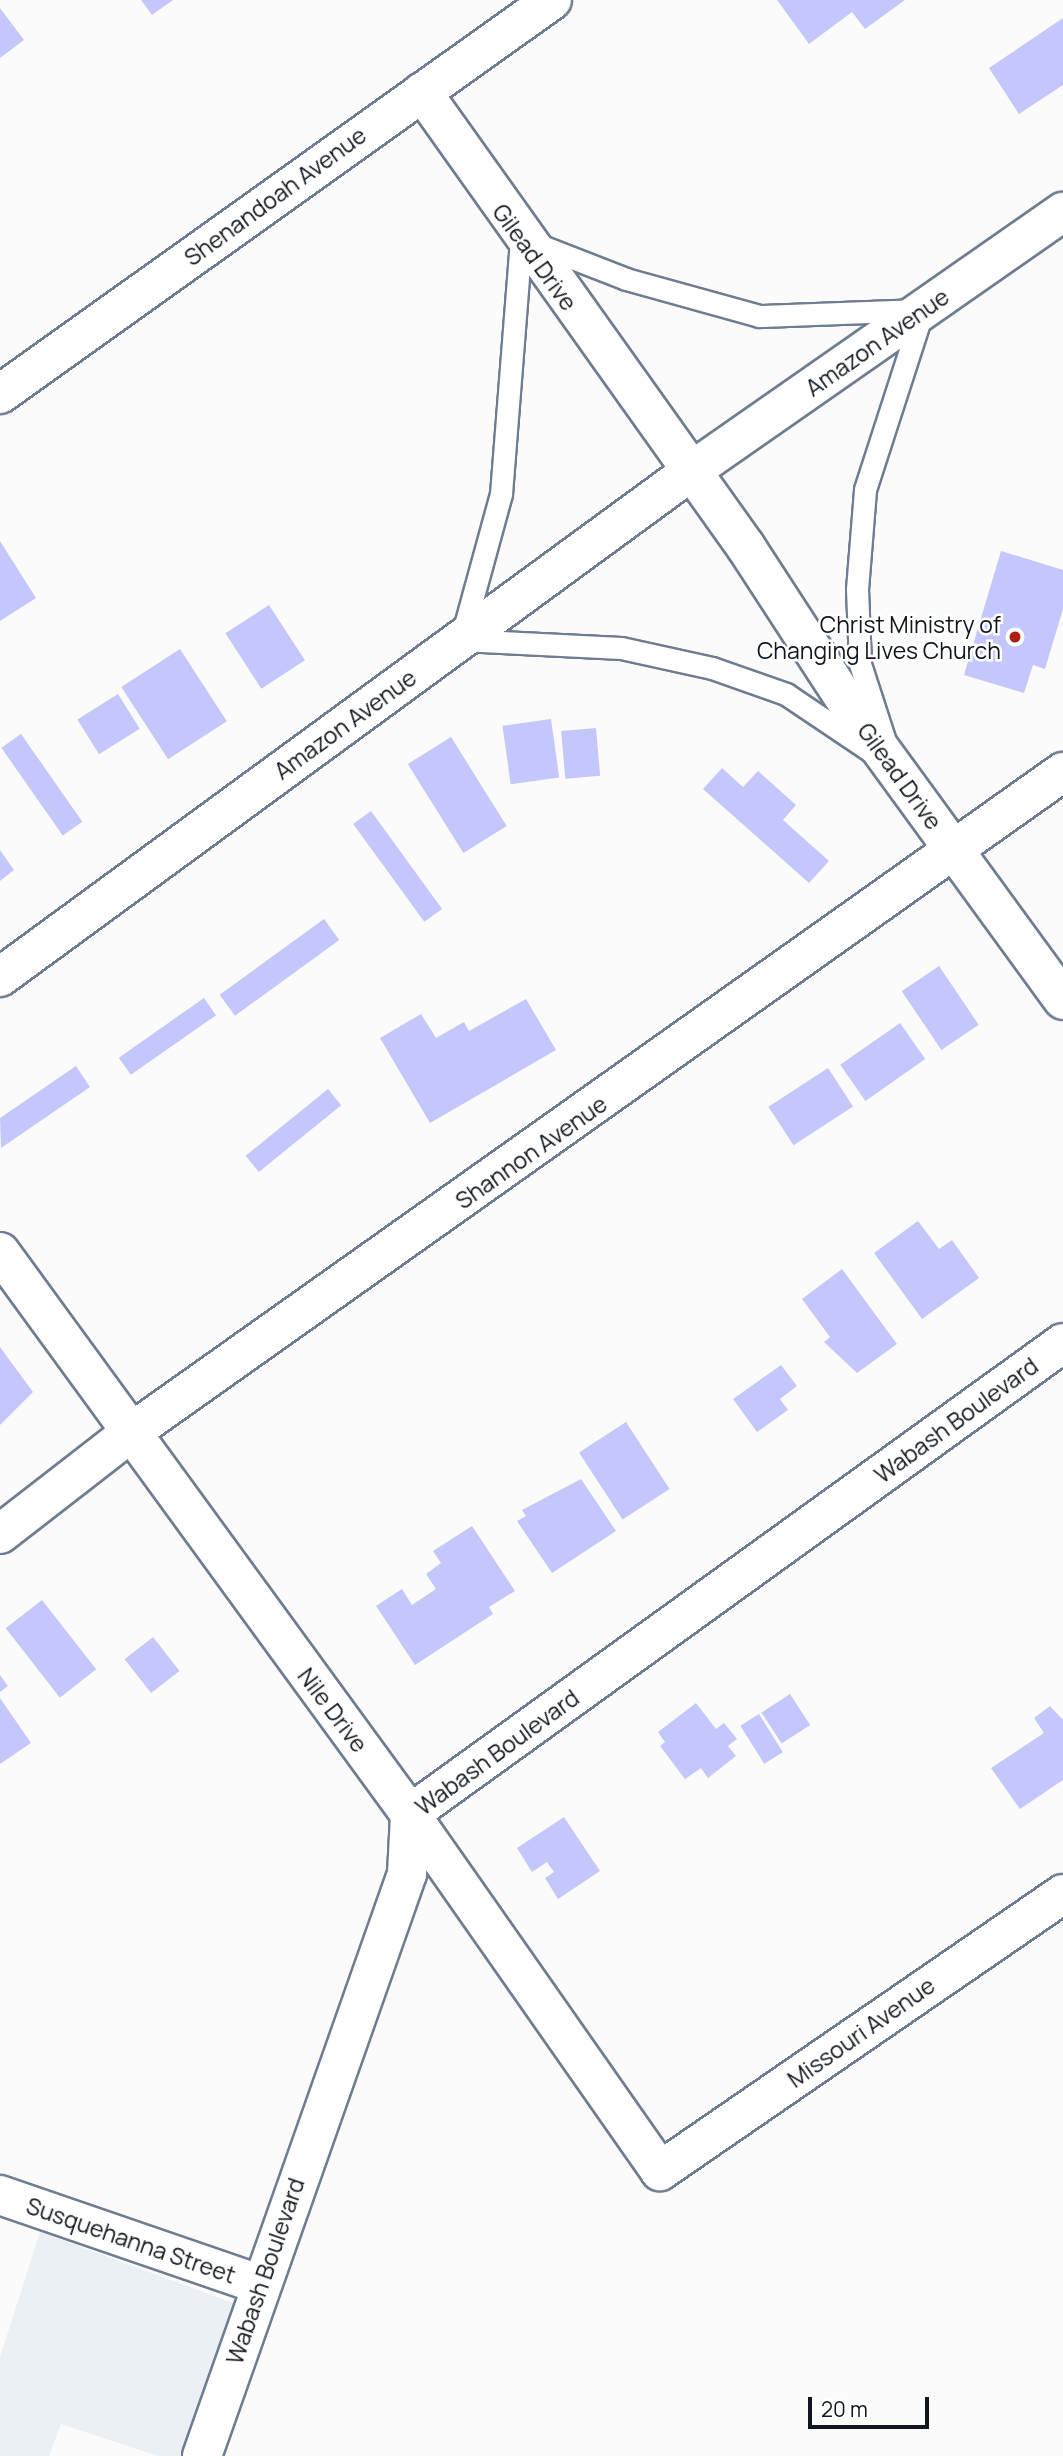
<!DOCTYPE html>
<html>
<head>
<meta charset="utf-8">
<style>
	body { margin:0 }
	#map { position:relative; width:1063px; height:2456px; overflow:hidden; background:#fbfbfb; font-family:Manrope,sans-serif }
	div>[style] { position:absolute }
	.built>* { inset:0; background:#ebf0f5 }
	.building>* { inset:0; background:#c4c7fb; transform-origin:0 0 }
	.roads { filter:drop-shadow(2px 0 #6e7d91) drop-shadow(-2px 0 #6e7d91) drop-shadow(0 2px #6e7d91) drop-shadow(0 -2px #6e7d91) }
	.service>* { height:21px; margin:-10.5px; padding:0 10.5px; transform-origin:10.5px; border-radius:10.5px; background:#fff }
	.minor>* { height:38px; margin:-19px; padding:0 19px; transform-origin:19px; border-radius:19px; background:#fff }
	.dots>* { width:19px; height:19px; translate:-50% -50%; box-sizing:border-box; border:4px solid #fff; border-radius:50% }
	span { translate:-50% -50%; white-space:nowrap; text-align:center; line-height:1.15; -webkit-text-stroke:5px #fff; paint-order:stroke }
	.street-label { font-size:23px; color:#10161d }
	.poi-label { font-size:23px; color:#10161d }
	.right { translate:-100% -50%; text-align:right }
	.scale { position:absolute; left:808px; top:2397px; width:121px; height:32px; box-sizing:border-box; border:4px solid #10161d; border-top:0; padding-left:9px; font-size:21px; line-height:24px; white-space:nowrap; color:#10161d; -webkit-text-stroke:5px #fff; paint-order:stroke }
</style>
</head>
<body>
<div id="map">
	<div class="built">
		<div style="clip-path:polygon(40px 2232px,239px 2305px,183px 2456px,158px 2456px,61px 2424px,49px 2456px,0 2456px,0 2357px)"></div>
	</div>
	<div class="building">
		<div style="clip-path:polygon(141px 0,173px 0,152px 15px)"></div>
		<div style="clip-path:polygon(777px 0,905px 0,865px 29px,852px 12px,809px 44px)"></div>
		<div style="clip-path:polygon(0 8px,24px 40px,0 58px)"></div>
		<div style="clip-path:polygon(1063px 18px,1063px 85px,1019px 114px,989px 68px)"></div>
		<div style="clip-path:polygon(0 541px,36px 598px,0 621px)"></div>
		<div style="clip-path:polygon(1001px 551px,1063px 570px,1063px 609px,1045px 669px,1033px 665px,1024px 693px,964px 675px)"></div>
		<div style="left:269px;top:605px;width:66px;height:52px;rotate:57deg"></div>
		<div style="left:180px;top:649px;width:86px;height:70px;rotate:57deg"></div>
		<div style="left:118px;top:694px;width:41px;height:48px;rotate:58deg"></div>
		<div style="left:551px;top:719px;width:59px;height:49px;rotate:82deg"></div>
		<div style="left:596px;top:728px;width:48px;height:35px;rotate:85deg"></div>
		<div style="left:21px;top:734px;width:107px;height:24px;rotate:55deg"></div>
		<div style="left:451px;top:737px;width:105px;height:51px;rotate:58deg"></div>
		<div style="clip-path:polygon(722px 768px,743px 787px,758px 771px,796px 805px,783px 820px,829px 861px,809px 883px,703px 789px)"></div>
		<div style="left:371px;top:811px;width:121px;height:22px;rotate:54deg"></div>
		<div style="clip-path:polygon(0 850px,14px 870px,0 881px)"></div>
		<div style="left:324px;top:919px;width:26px;height:129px;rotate:54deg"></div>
		<div style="left:939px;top:966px;width:71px;height:45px;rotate:56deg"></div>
		<div style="left:204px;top:998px;width:21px;height:104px;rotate:55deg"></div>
		<div style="clip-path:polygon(526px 999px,556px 1050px,430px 1123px,380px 1038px,421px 1014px,436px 1038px,464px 1022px,469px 1031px)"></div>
		<div style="left:900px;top:1023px;width:44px;height:73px;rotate:55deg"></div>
		<div style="clip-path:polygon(76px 1066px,90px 1087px,1px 1148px,0 1118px)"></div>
		<div style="left:828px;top:1068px;width:46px;height:71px;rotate:57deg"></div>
		<div style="left:328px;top:1089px;width:21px;height:106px;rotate:51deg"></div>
		<div style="clip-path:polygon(918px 1221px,939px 1249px,952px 1240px,979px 1278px,922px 1319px,874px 1253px)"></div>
		<div style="clip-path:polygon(842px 1269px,897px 1344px,857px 1373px,824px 1342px,830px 1337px,802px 1299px)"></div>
		<div style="clip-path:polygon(0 1347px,33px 1392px,0 1425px)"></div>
		<div style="clip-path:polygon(781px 1365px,797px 1386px,780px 1399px,788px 1410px,757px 1432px,733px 1399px)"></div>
		<div style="left:626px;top:1422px;width:80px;height:56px;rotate:57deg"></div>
		<div style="clip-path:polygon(581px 1479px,616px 1531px,552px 1573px,517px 1521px,526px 1516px,522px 1510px)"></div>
		<div style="clip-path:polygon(472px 1526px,515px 1591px,489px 1607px,493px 1614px,415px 1665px,376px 1606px,402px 1589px,412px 1605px,436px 1589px,426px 1574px,441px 1563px,433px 1551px)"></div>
		<div style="left:42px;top:1600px;width:88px;height:46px;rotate:52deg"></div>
		<div style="left:153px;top:1637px;width:43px;height:36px;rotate:52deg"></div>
		<div style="clip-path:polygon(0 1675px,8px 1686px,0 1692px)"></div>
		<div style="left:790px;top:1694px;width:37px;height:34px;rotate:57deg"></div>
		<div style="clip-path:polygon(0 1698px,31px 1743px,0 1764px)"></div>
		<div style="clip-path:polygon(696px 1703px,716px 1729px,724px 1723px,737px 1739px,728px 1746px,736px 1756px,708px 1778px,701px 1768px,685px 1779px,660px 1746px,665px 1742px,658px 1732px)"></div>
		<div style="clip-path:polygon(1050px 1706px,1063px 1720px,1063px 1780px,1020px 1809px,991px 1768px,1044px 1733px,1034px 1718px)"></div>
		<div style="left:759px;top:1714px;width:45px;height:22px;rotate:58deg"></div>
		<div style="clip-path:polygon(564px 1817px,600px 1871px,558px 1899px,545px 1878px,554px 1872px,547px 1862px,532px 1872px,517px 1848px)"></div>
	</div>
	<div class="roads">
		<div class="service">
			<div style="left:521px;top:238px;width:113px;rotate:21.3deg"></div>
			<div style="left:626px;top:279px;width:138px;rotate:15.5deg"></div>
			<div style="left:759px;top:316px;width:164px;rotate:-2.1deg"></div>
			<div style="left:923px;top:310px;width:189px;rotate:107.9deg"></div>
			<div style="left:865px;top:490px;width:99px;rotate:94.6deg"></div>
			<div style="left:857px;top:589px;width:75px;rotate:87.7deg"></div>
			<div style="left:860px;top:664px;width:107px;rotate:72.1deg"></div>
			<div style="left:893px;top:766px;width:129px;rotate:-146.1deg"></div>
			<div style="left:786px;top:694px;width:78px;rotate:-160.6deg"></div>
			<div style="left:712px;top:668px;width:93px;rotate:-167.6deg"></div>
			<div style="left:621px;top:648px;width:160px;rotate:-177.1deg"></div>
			<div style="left:461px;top:640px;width:151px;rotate:-74.7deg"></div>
			<div style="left:501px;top:494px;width:257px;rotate:-85.5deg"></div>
		</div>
		<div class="minor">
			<div style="left:422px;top:92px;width:559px;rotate:54.55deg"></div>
			<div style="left:746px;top:547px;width:198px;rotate:57deg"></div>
			<div style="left:854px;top:713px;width:355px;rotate:53.9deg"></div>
			<div style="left:0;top:394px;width:678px;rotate:-35.52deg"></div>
			<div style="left:0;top:977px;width:855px;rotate:-36.2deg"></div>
			<div style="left:690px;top:472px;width:455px;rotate:-34.9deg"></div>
			<div style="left:0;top:1252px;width:696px;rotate:53.89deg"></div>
			<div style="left:410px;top:1814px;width:436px;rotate:55deg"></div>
			<div style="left:660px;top:2171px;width:489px;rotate:-34.5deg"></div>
			<div style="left:0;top:1534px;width:163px;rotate:-37.8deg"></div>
			<div style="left:129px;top:1434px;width:1145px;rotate:-35.33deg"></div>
			<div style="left:0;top:2195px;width:276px;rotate:19deg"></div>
			<div style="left:202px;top:2456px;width:617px;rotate:-70.6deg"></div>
			<div style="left:407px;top:1874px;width:60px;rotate:-87.1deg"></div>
			<div style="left:410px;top:1814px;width:805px;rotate:-35.8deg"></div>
		</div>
	</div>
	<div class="dots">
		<div style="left:1015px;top:637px;background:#ad1d12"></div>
	</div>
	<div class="street-label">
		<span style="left:275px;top:196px;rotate:-36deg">Shenandoah Avenue</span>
		<span style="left:535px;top:257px;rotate:54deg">Gilead Drive</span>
		<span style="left:877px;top:342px;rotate:-35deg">Amazon Avenue</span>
		<span style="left:345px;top:724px;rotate:-36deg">Amazon Avenue</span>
		<span style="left:900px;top:776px;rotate:54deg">Gilead Drive</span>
		<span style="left:531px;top:1152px;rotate:-35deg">Shannon Avenue</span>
		<span style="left:956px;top:1420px;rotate:-36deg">Wabash Boulevard</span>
		<span style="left:333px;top:1710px;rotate:53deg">Nile Drive</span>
		<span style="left:497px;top:1752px;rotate:-36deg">Wabash Boulevard</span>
		<span style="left:861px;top:2032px;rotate:-35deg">Missouri Avenue</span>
		<span style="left:131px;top:2240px;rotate:19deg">Susquehanna Street</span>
		<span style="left:265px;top:2271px;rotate:-71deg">Wabash Boulevard</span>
	</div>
	<div class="poi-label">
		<span class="right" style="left:1001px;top:637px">Christ Ministry of<br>Changing Lives Church</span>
	</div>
	<div class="scale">20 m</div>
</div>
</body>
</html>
